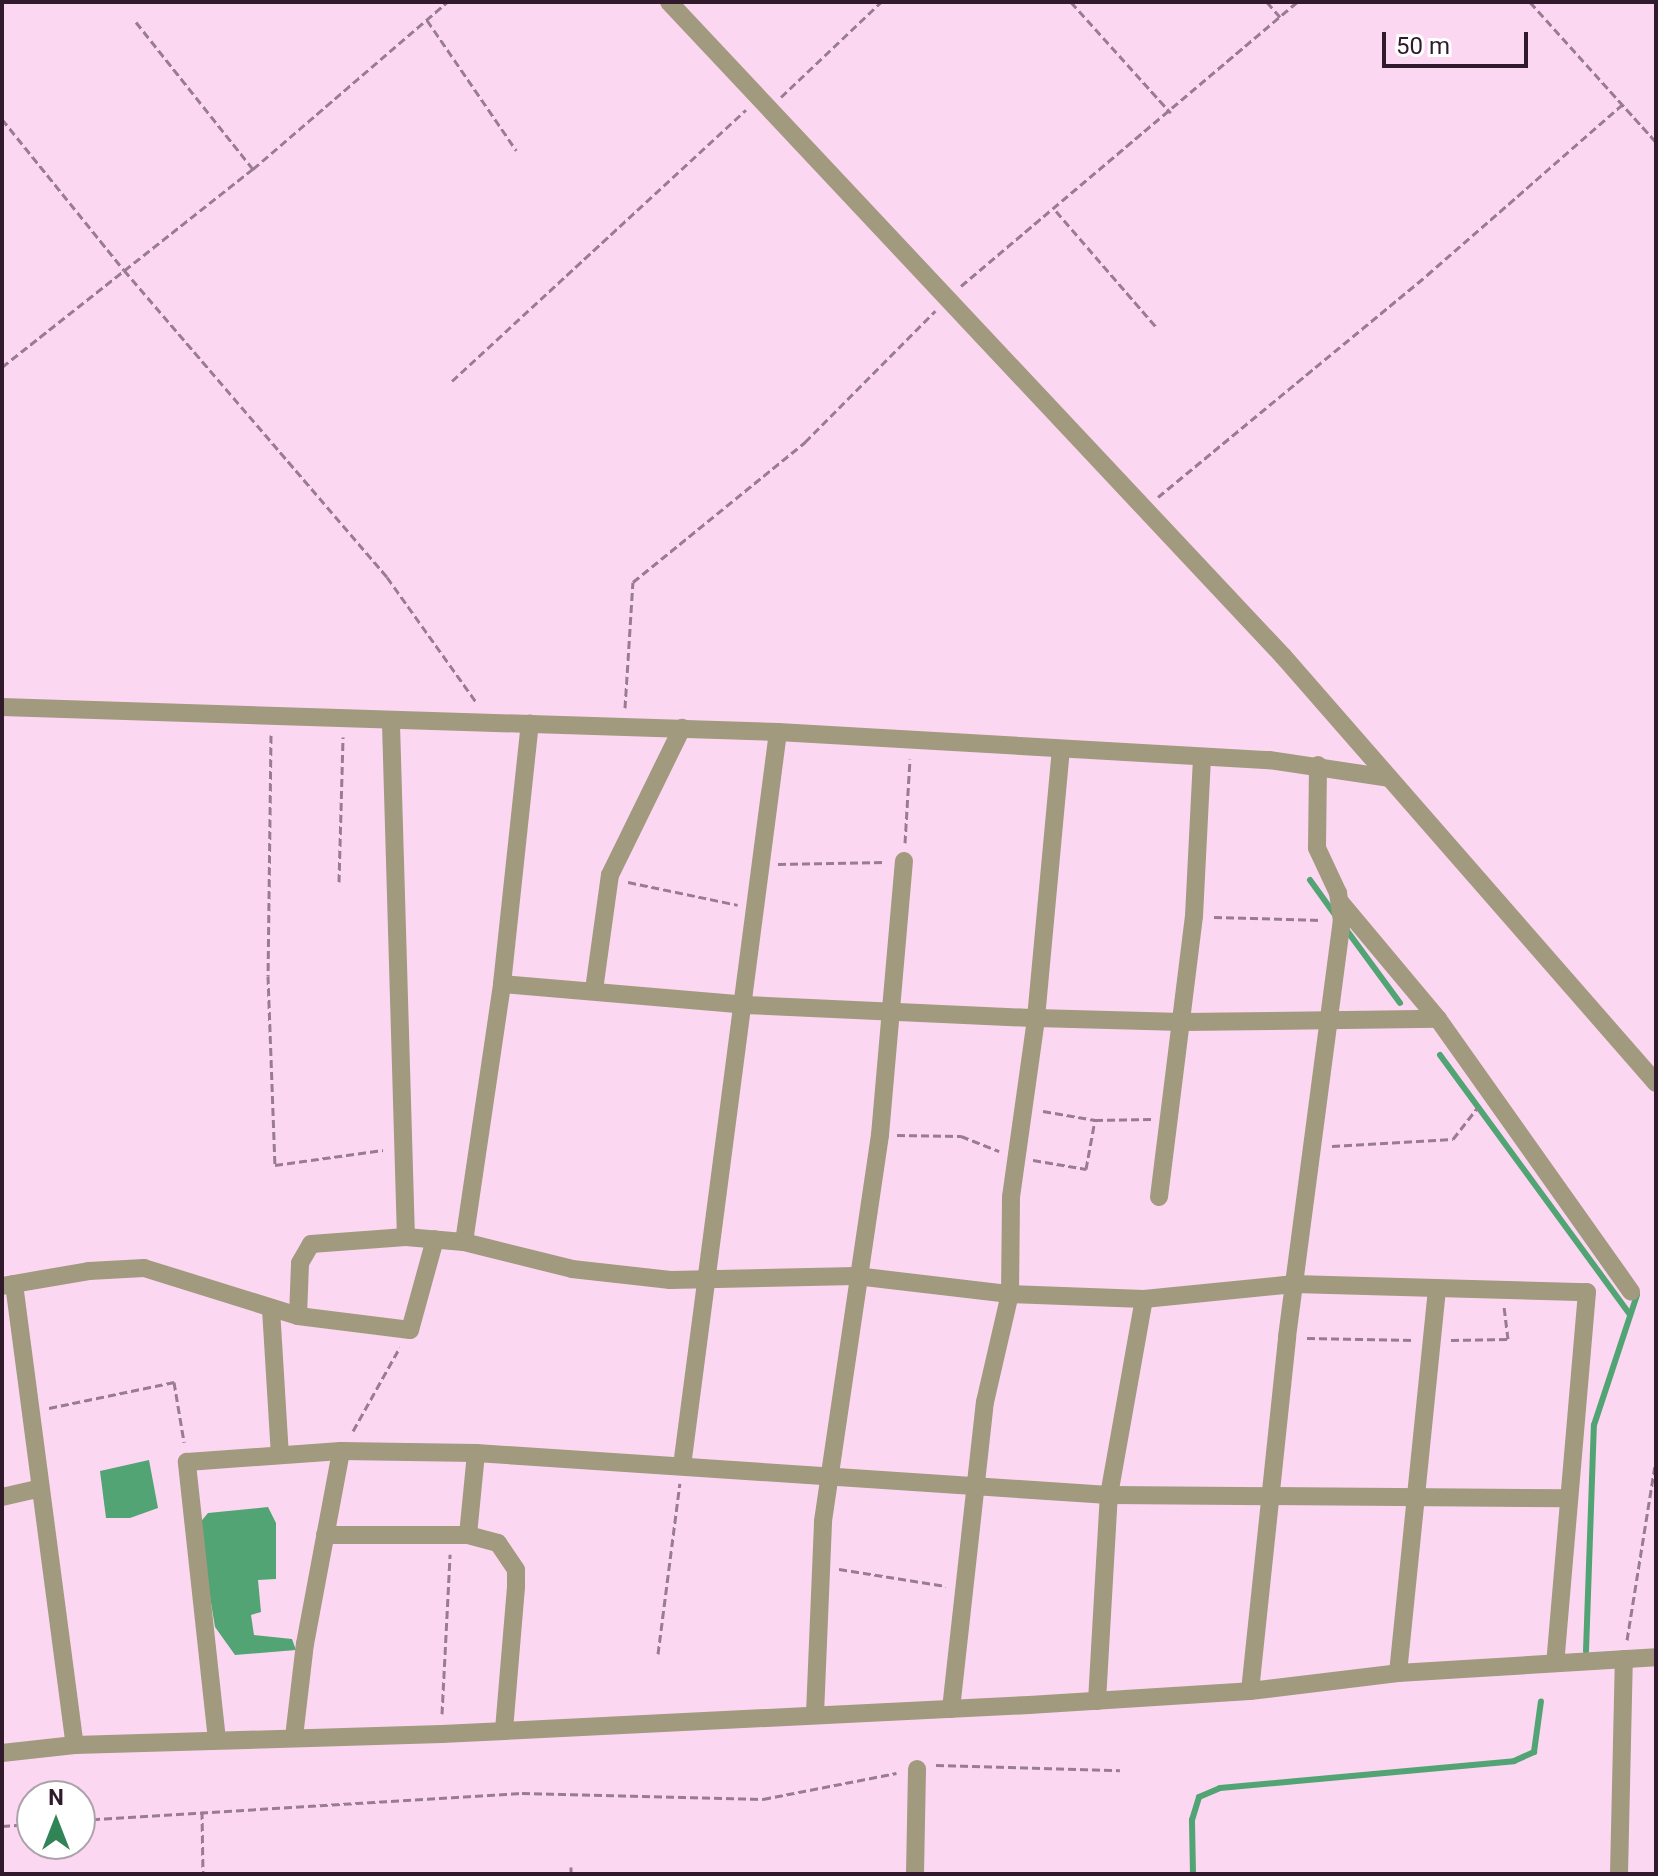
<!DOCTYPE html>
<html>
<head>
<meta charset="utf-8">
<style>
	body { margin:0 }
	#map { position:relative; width:1658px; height:1876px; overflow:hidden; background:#fcd7f2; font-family:Roboto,sans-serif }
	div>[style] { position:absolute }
	.water>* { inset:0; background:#52a474 }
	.stream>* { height:6px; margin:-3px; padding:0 3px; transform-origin:3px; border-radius:3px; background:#52a474 }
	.path>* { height:3px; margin-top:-1.5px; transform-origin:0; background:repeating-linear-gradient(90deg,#997c92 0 8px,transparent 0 12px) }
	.street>* { height:18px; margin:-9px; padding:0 9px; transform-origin:9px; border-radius:9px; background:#a19a7e }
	span { translate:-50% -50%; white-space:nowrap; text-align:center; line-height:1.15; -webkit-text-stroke:8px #fff; paint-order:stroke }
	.frame { position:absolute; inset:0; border:4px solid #301a2b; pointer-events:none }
	.north { position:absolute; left:16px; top:1780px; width:80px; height:80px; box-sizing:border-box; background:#fff; border:2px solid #aca3aa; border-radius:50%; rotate:0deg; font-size:22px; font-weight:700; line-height:32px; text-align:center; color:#301a2b }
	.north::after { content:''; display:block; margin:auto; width:28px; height:36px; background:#318456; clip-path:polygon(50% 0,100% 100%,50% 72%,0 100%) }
	.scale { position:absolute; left:1382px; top:32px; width:146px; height:36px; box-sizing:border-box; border:4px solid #301a2b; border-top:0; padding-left:10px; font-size:24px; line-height:28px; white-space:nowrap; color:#301a2b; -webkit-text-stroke:6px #fff; paint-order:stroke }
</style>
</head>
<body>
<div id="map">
	<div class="water">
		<div style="clip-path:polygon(149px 1460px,158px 1508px,130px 1518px,106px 1518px,100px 1471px)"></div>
		<div style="clip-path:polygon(268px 1507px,276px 1523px,276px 1579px,258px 1580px,261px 1612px,251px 1615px,254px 1635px,292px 1639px,296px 1650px,235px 1655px,215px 1627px,198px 1525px,208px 1513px)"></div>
	</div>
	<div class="stream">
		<div style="left:1310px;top:880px;width:44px;rotate:54.2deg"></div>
		<div style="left:1345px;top:928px;width:93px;rotate:53.7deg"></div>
		<div style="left:1440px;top:1055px;width:320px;rotate:53.8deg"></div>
		<div style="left:1586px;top:1651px;width:226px;rotate:-88deg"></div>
		<div style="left:1594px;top:1425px;width:137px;rotate:-71.7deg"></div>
		<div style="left:1193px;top:1874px;width:54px;rotate:-91.1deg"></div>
		<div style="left:1192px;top:1820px;width:24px;rotate:-73deg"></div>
		<div style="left:1199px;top:1797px;width:23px;rotate:-23deg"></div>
		<div style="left:1220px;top:1788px;width:295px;rotate:-5.2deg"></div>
		<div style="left:1514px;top:1761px;width:22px;rotate:-24deg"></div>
		<div style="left:1534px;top:1752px;width:51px;rotate:-82.2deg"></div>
	</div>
	<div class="path">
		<div style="left:1071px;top:2px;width:149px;rotate:48deg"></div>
		<div style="left:1267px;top:2px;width:20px;rotate:49deg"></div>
		<div style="left:1530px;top:2px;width:188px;rotate:48deg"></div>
		<div style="left:427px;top:20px;width:158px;rotate:55.6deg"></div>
		<div style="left:136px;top:22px;width:188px;rotate:51.5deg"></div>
		<div style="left:781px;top:97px;width:138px;rotate:-43.5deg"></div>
		<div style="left:2px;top:119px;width:194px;rotate:51.1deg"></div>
		<div style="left:124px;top:270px;width:404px;rotate:49.4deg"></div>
		<div style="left:387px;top:577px;width:153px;rotate:54.5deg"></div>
		<div style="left:1056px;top:211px;width:155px;rotate:49.2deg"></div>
		<div style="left:961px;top:286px;width:440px;rotate:-40.2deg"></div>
		<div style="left:2px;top:367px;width:320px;rotate:-38.3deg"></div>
		<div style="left:253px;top:169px;width:256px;rotate:-40.7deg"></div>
		<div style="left:452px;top:381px;width:400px;rotate:-42.7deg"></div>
		<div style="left:1158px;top:497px;width:349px;rotate:-39.5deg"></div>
		<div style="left:1427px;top:275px;width:259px;rotate:-41.1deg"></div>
		<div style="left:625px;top:708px;width:126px;rotate:-86.4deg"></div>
		<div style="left:633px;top:582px;width:222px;rotate:-39.1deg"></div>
		<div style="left:805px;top:442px;width:185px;rotate:-45.2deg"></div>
		<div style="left:271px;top:735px;width:241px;rotate:90.7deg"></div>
		<div style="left:268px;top:976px;width:189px;rotate:87.9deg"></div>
		<div style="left:275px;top:1165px;width:109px;rotate:-7.9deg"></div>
		<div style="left:905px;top:843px;width:84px;rotate:-86.6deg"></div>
		<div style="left:778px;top:864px;width:108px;rotate:-1.1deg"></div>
		<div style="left:339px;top:882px;width:145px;rotate:-88.4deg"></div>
		<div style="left:628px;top:882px;width:112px;rotate:11.8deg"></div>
		<div style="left:1214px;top:917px;width:108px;rotate:1.6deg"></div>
		<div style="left:1043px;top:1111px;width:53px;rotate:9.8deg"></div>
		<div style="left:1095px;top:1120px;width:56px;rotate:-1deg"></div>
		<div style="left:897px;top:1135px;width:64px;rotate:0.9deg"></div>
		<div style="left:961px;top:1136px;width:41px;rotate:21.5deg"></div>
		<div style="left:1332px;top:1146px;width:121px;rotate:-3.3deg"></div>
		<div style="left:1453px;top:1139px;width:39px;rotate:-52deg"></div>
		<div style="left:1033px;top:1160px;width:54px;rotate:9.6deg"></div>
		<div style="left:1086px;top:1169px;width:50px;rotate:-79.6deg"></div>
		<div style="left:1307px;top:1338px;width:108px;rotate:1.1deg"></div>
		<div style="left:1451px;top:1340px;width:57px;rotate:-1deg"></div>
		<div style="left:1508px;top:1339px;width:32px;rotate:-97deg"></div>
		<div style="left:49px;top:1408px;width:128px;rotate:-11.7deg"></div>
		<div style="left:174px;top:1382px;width:61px;rotate:80.5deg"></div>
		<div style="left:353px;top:1431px;width:96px;rotate:-60.8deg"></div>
		<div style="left:839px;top:1569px;width:108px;rotate:9deg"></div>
		<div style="left:1627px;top:1640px;width:184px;rotate:-80.9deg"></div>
		<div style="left:658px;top:1654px;width:172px;rotate:-82.7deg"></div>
		<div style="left:442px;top:1714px;width:160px;rotate:-87.1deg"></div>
		<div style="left:936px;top:1765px;width:184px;rotate:1.6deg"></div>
		<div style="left:202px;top:1811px;width:63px;rotate:89.1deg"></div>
		<div style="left:80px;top:1820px;width:443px;rotate:-3.5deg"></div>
		<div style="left:522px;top:1793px;width:241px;rotate:1.4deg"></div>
		<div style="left:763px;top:1799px;width:136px;rotate:-11deg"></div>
		<div style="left:2px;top:1826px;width:30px;rotate:-4deg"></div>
		<div style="left:571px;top:1874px;width:7px;rotate:-90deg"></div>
	</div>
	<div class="street">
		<div style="left:669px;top:2px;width:897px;rotate:46.81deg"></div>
		<div style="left:1283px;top:656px;width:567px;rotate:48.86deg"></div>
		<div style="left:2px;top:707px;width:776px;rotate:1.85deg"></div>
		<div style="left:778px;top:732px;width:492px;rotate:3.3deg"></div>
		<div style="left:1269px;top:760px;width:121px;rotate:8.5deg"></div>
		<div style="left:391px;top:724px;width:513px;rotate:88.33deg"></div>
		<div style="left:1341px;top:903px;width:151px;rotate:50.1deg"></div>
		<div style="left:1438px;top:1019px;width:334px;rotate:54.7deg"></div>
		<div style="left:502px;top:984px;width:244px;rotate:4.9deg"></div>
		<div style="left:745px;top:1005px;width:291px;rotate:2.6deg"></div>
		<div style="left:1036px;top:1018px;width:146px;rotate:1.6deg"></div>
		<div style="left:1182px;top:1022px;width:256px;rotate:-0.7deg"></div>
		<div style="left:594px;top:990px;width:116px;rotate:-82.1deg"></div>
		<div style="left:610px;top:875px;width:164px;rotate:-63.9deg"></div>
		<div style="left:1159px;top:1197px;width:283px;rotate:-82.9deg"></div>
		<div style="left:1194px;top:916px;width:159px;rotate:-87.1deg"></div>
		<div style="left:464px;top:1242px;width:261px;rotate:-81.6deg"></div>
		<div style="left:502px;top:984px;width:262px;rotate:-83.9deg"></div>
		<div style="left:14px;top:1284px;width:465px;rotate:82.5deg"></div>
		<div style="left:2px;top:1286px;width:88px;rotate:-9.8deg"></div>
		<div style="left:89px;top:1271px;width:55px;rotate:-3.1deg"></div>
		<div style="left:144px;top:1268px;width:161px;rotate:17.3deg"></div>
		<div style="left:298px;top:1316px;width:113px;rotate:7.1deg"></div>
		<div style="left:410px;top:1330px;width:94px;rotate:-74.6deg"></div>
		<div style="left:271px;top:1309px;width:146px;rotate:86.5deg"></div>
		<div style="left:298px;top:1316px;width:53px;rotate:-87.8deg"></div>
		<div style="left:300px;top:1263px;width:22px;rotate:-60deg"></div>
		<div style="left:311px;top:1244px;width:95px;rotate:-4.2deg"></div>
		<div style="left:406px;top:1237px;width:58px;rotate:4.9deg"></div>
		<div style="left:464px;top:1242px;width:111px;rotate:14deg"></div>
		<div style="left:572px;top:1269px;width:99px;rotate:6.4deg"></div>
		<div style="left:670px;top:1280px;width:186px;rotate:-1.2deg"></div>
		<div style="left:856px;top:1276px;width:155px;rotate:6.7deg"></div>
		<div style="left:1010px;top:1294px;width:134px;rotate:2.1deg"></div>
		<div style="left:1144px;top:1299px;width:151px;rotate:-5.7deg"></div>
		<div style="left:1294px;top:1284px;width:293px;rotate:1.6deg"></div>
		<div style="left:1587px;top:1292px;width:372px;rotate:94.9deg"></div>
		<div style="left:682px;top:1466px;width:740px;rotate:-82.55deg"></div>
		<div style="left:2px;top:1497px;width:36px;rotate:-13deg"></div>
		<div style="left:325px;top:1535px;width:143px"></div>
		<div style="left:468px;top:1535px;width:31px;rotate:15deg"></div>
		<div style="left:498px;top:1543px;width:32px;rotate:56deg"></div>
		<div style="left:516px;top:1570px;width:17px;rotate:90deg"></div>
		<div style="left:516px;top:1587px;width:144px;rotate:94.8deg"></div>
		<div style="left:468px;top:1535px;width:82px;rotate:-84.4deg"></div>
		<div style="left:1398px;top:1673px;width:385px;rotate:-84.2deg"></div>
		<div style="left:1250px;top:1691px;width:356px;rotate:-84deg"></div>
		<div style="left:1287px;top:1337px;width:420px;rotate:-82.5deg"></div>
		<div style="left:1342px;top:921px;width:28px;rotate:-98deg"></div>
		<div style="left:1338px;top:893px;width:50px;rotate:-115deg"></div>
		<div style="left:1317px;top:848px;width:83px;rotate:-89.3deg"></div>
		<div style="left:1097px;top:1701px;width:206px;rotate:-86.7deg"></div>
		<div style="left:1109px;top:1495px;width:199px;rotate:-79.9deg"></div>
		<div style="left:951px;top:1709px;width:309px;rotate:-83.7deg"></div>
		<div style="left:985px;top:1402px;width:111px;rotate:-77deg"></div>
		<div style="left:1010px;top:1294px;width:97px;rotate:-89.4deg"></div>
		<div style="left:1011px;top:1197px;width:181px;rotate:-82deg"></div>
		<div style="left:1036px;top:1018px;width:269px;rotate:-84.7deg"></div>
		<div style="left:815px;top:1714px;width:193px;rotate:-87.6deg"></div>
		<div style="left:823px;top:1521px;width:390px;rotate:-81.6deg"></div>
		<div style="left:880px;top:1135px;width:275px;rotate:-85deg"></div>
		<div style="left:294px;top:1737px;width:94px;rotate:-83.3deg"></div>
		<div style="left:305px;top:1644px;width:196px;rotate:-79.4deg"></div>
		<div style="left:217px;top:1740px;width:280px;rotate:-96.2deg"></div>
		<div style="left:187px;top:1462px;width:154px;rotate:-4.1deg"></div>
		<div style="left:341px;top:1451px;width:135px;rotate:0.8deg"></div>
		<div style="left:476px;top:1453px;width:634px;rotate:3.8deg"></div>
		<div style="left:1109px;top:1495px;width:458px;rotate:0.4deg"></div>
		<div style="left:2px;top:1753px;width:73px;rotate:-6.3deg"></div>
		<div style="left:75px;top:1745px;width:367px;rotate:-1.7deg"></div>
		<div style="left:442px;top:1734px;width:588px;rotate:-2.83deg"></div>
		<div style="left:1029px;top:1705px;width:221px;rotate:-3.6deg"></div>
		<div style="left:1250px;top:1691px;width:149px;rotate:-6.9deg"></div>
		<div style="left:1398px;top:1673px;width:258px;rotate:-3.5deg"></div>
		<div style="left:915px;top:1874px;width:105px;rotate:-88.9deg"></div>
		<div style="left:1619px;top:1874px;width:215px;rotate:-88.7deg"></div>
	</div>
	<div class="frame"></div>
	<div class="north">N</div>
	<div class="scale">50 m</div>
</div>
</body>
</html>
